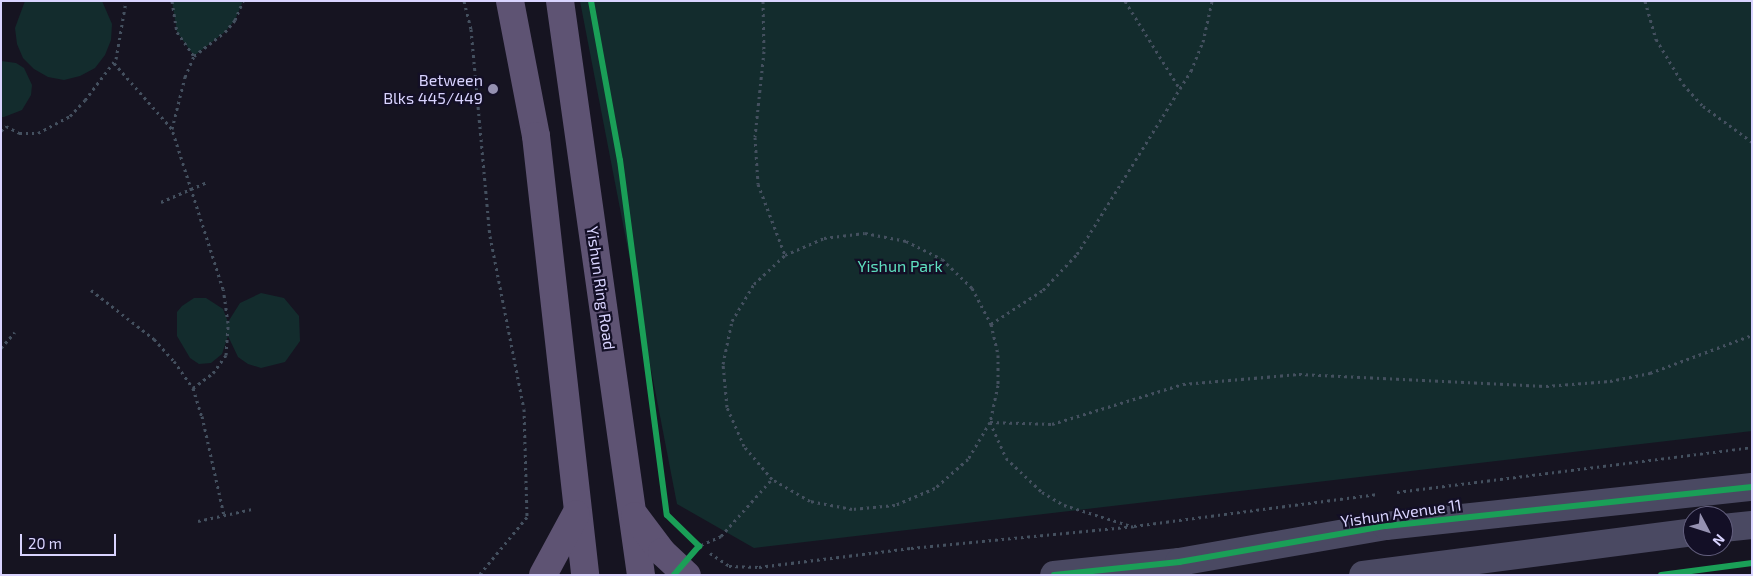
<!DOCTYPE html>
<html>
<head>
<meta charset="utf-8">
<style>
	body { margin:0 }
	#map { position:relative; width:1753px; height:576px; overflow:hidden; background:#161421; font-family:"Exo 2",sans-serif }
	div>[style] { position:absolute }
	.green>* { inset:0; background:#132c2d }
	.path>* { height:3px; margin-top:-1.5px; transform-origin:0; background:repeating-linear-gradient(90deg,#44505f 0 2.5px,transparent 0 6.5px) }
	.minor>* { height:28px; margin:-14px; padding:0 14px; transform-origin:14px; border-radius:14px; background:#4a4962 }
	.major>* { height:28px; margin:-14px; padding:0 14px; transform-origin:14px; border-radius:14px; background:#5e5373 }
	.cycleway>* { height:6px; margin:-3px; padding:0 3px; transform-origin:3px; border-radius:3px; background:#1a9f57 }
	.dots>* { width:14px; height:14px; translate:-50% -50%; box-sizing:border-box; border:2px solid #130f26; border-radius:50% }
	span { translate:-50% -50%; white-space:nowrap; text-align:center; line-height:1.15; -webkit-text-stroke:4.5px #130f26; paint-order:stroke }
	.poi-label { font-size:16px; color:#d9d4ff }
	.right { translate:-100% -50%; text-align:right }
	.park-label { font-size:16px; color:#5fe0c0 }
	.street-label { font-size:16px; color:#d9d4ff }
	.frame { position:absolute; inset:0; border:2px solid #d9d4ff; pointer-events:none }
	.north { position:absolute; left:1683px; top:506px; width:50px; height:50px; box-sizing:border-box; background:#130f26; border:1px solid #625e7d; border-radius:50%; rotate:130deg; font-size:14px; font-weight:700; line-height:20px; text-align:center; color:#d9d4ff }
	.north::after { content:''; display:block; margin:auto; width:18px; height:22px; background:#9591b1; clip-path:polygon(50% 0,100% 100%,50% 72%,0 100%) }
	.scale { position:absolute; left:20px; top:534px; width:96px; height:22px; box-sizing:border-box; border:2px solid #d9d4ff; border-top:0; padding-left:6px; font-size:15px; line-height:18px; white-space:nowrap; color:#d9d4ff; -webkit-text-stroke:4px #130f26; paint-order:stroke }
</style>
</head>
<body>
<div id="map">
	<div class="green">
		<div style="clip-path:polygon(25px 1px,102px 1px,112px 24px,111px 40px,105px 55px,95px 68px,80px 76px,64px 80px,48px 77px,34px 69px,23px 58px,17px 44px,15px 28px)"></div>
		<div style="clip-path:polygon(172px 1px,243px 1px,235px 20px,225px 32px,194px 56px,177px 32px)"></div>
		<div style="clip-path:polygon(580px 1px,1752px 1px,1752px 431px,754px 548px,677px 504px)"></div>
		<div style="clip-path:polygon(1px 61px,16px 63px,24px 68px,32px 85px,31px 95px,22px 110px,4px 117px,1px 117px)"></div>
		<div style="clip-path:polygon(261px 293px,284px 298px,299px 316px,300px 341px,285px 362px,261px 368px,248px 364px,238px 357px,228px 336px,222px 354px,211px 363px,199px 364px,190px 358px,177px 336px,177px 312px,182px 306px,194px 298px,206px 298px,223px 309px,228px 322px,240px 303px)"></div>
	</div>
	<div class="path">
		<div style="left:172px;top:1px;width:31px;rotate:81deg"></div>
		<div style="left:177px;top:32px;width:29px;rotate:55deg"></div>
		<div style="left:464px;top:1px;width:29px;rotate:76deg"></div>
		<div style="left:471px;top:29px;width:208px;rotate:84.8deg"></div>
		<div style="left:490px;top:236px;width:176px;rotate:78.9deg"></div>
		<div style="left:524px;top:409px;width:108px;rotate:88.4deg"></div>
		<div style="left:527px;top:517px;width:75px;rotate:129.6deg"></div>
		<div style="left:763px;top:1px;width:50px;rotate:88.9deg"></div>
		<div style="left:764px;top:51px;width:86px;rotate:96deg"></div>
		<div style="left:755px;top:137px;width:47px;rotate:86.3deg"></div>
		<div style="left:758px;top:184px;width:76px;rotate:69.2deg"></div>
		<div style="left:1125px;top:1px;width:104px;rotate:58deg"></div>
		<div style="left:1645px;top:1px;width:40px;rotate:74deg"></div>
		<div style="left:1656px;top:39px;width:52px;rotate:59deg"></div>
		<div style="left:1683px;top:84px;width:30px;rotate:48deg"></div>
		<div style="left:1703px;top:106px;width:61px;rotate:36.3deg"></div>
		<div style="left:114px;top:63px;width:88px;rotate:48.7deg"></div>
		<div style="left:1px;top:131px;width:7px;rotate:-45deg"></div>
		<div style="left:6px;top:126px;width:15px;rotate:28deg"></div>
		<div style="left:19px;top:133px;width:19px"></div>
		<div style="left:38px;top:133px;width:36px;rotate:-28deg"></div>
		<div style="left:70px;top:116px;width:22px;rotate:-47deg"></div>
		<div style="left:85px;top:100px;width:51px;rotate:-52.9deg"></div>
		<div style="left:116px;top:59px;width:59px;rotate:-80.2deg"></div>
		<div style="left:161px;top:202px;width:50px;rotate:-23.5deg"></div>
		<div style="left:91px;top:290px;width:80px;rotate:37.9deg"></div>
		<div style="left:154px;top:339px;width:30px;rotate:48deg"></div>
		<div style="left:174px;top:361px;width:33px;rotate:55deg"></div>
		<div style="left:193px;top:388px;width:30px;rotate:73deg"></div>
		<div style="left:991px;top:324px;width:62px;rotate:-33.2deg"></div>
		<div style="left:1043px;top:290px;width:50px;rotate:-46.6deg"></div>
		<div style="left:1077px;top:254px;width:216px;rotate:-58.1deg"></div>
		<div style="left:1191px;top:71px;width:31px;rotate:-68deg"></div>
		<div style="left:1203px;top:42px;width:42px;rotate:-77.6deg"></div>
		<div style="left:1px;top:348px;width:21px;rotate:-49deg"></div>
		<div style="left:193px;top:388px;width:25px;rotate:-37deg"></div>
		<div style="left:213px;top:373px;width:22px;rotate:-54deg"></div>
		<div style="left:226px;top:355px;width:32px;rotate:-86deg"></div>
		<div style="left:228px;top:323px;width:34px;rotate:-98deg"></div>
		<div style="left:223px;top:289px;width:168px;rotate:-107.7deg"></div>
		<div style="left:172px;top:129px;width:54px;rotate:-76deg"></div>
		<div style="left:185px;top:77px;width:23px;rotate:-67deg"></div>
		<div style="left:194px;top:56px;width:39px;rotate:-38deg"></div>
		<div style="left:225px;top:32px;width:16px;rotate:-50deg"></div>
		<div style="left:235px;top:20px;width:21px;rotate:-67deg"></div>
		<div style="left:202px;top:416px;width:101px;rotate:77.5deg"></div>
		<div style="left:990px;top:422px;width:43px;rotate:120.7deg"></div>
		<div style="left:968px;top:459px;width:44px;rotate:138.7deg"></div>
		<div style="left:935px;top:488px;width:43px;rotate:157deg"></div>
		<div style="left:895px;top:505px;width:43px;rotate:174.7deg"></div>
		<div style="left:852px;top:509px;width:43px;rotate:-169.2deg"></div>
		<div style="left:810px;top:501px;width:44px;rotate:-149.9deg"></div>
		<div style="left:772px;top:479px;width:43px;rotate:-130.3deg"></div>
		<div style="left:744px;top:446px;width:43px;rotate:-113.6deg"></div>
		<div style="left:727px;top:407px;width:43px;rotate:-95.3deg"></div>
		<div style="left:723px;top:364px;width:44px;rotate:-78.2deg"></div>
		<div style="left:732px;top:321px;width:43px;rotate:-59.3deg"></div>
		<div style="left:754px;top:284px;width:42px;rotate:-43.1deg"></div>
		<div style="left:785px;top:255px;width:43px;rotate:-23.6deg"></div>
		<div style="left:824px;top:238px;width:41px;rotate:-7deg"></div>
		<div style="left:865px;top:233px;width:42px;rotate:11deg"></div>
		<div style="left:906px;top:241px;width:40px;rotate:26.6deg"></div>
		<div style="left:942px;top:259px;width:42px;rotate:44deg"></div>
		<div style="left:972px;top:288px;width:41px;rotate:62.2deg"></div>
		<div style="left:991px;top:324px;width:32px;rotate:77deg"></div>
		<div style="left:998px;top:355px;width:30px;rotate:90deg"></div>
		<div style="left:998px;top:385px;width:38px;rotate:102deg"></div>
		<div style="left:990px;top:422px;width:39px;rotate:66deg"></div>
		<div style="left:1006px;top:458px;width:50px;rotate:43.4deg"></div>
		<div style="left:1042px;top:492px;width:26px;rotate:31deg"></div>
		<div style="left:1064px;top:505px;width:70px;rotate:17.4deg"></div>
		<div style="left:990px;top:422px;width:62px;rotate:1.8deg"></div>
		<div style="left:1052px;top:424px;width:137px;rotate:-17deg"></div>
		<div style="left:1183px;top:384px;width:116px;rotate:-4.9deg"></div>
		<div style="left:1299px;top:374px;width:247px;rotate:2.8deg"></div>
		<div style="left:1546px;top:386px;width:64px;rotate:-4.5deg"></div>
		<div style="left:1610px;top:381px;width:41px;rotate:-11.3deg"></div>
		<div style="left:1650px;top:373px;width:109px;rotate:-20.4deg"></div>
		<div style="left:1397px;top:492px;width:358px;rotate:-7.2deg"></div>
		<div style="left:198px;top:521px;width:55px;rotate:-12.5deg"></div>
		<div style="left:701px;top:545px;width:22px;rotate:-24deg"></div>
		<div style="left:721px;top:536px;width:76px;rotate:-48.2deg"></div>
		<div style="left:710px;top:553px;width:23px;rotate:34deg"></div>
		<div style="left:729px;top:566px;width:30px;rotate:2deg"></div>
		<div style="left:759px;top:567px;width:153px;rotate:-7.1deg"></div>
		<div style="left:911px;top:548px;width:224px;rotate:-5.6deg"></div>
		<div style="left:1134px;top:526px;width:246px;rotate:-7.5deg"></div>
	</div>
	<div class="minor">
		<div style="left:1723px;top:528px;width:29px;rotate:-6deg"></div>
		<div style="left:1054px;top:575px;width:126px;rotate:-5.9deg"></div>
		<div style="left:1179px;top:562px;width:210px;rotate:-9.9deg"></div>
		<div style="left:1386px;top:526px;width:368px;rotate:-6.1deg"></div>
		<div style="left:1363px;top:575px;width:333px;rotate:-7.4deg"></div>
	</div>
	<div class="major">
		<div style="left:510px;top:1px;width:137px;rotate:79.1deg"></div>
		<div style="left:536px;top:136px;width:442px;rotate:83.6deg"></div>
		<div style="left:560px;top:1px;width:580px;rotate:81.97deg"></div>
		<div style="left:635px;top:516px;width:45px;rotate:53.1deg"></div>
		<div style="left:662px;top:552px;width:34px;rotate:43deg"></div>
		<div style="left:543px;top:575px;width:69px;rotate:-61.6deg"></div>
	</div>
	<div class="cycleway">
		<div style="left:591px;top:1px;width:162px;rotate:79.7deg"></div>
		<div style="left:620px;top:160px;width:358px;rotate:82.5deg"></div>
		<div style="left:667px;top:515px;width:45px;rotate:44.1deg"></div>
		<div style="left:699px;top:546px;width:38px;rotate:131deg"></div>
		<div style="left:1054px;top:575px;width:126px;rotate:-5.9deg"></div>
		<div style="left:1179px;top:562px;width:210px;rotate:-9.9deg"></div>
		<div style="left:1386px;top:526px;width:368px;rotate:-6.1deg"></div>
		<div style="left:1661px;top:575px;width:92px;rotate:-7.5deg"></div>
	</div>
	<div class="dots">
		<div style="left:493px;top:89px;background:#9591b1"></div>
	</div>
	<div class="poi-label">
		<span class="right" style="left:483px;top:89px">Between<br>Blks 445/449</span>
	</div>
	<div class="park-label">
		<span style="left:900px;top:266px">Yishun Park</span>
	</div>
	<div class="street-label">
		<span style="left:601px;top:288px;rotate:82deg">Yishun Ring Road</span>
		<span style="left:1401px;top:513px;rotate:-8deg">Yishun Avenue 11</span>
	</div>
	<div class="frame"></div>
	<div class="north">N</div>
	<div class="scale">20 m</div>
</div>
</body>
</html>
